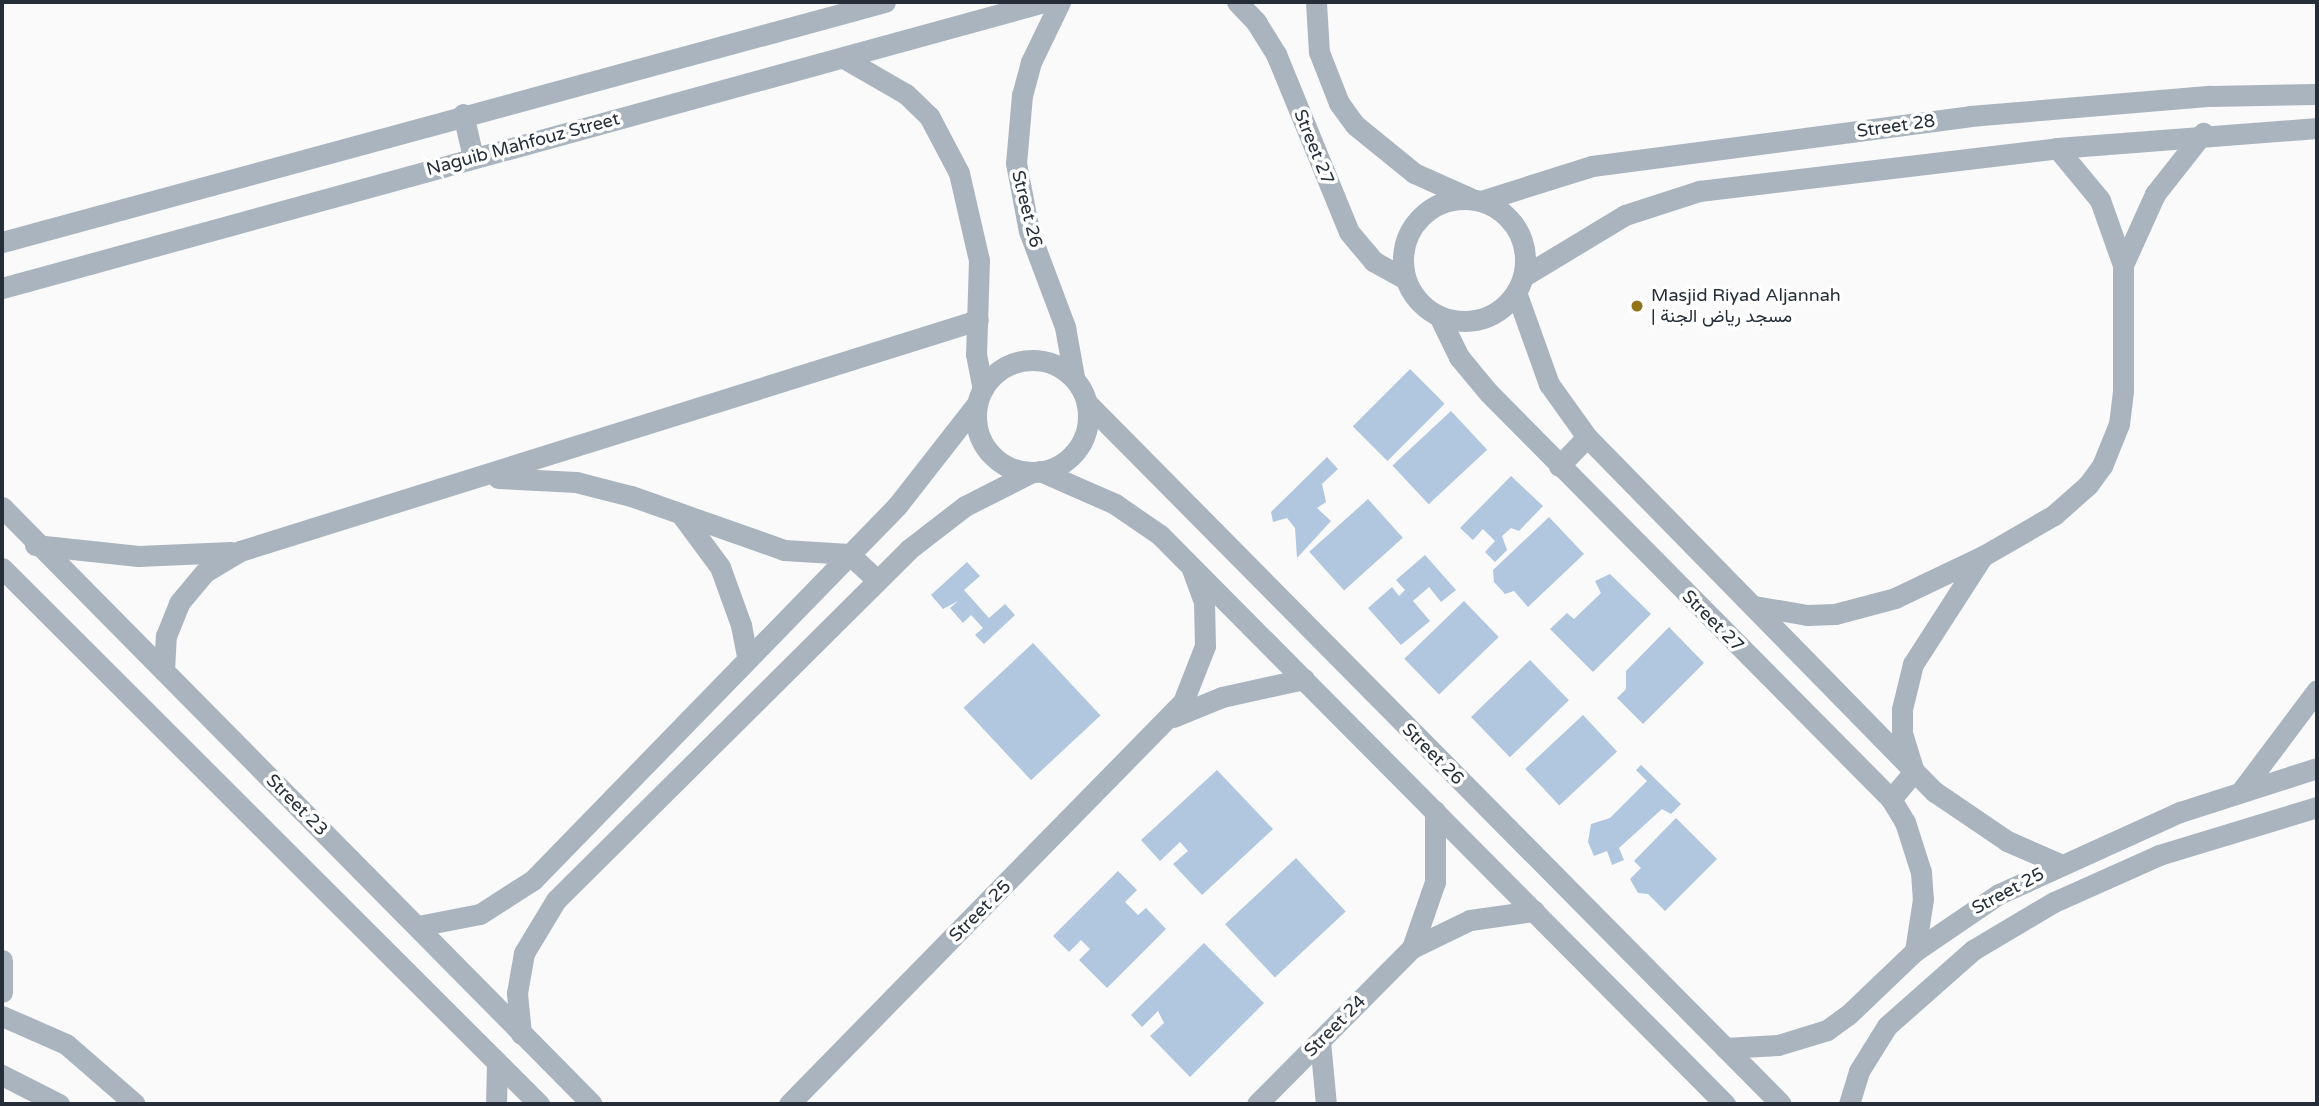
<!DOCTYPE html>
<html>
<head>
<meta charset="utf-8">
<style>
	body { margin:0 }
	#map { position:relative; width:2319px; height:1106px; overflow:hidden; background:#fafafa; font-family:"Varela Round",Vazirmatn,sans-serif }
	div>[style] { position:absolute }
	.building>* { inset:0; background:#b1c7e0; transform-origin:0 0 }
	.minor>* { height:21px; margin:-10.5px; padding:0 10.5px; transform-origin:10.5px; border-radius:10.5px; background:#aab4bf }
	.minor>.ring { margin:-10.5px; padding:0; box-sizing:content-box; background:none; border:21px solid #aab4bf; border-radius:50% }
	.dots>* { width:19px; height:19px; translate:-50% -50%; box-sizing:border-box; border:4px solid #fff; border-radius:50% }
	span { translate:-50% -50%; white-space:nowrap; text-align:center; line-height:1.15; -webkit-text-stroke:7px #fff; paint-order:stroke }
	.street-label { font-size:18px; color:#252e38 }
	.poi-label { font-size:18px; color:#252e38 }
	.left { translate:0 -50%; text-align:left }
	.frame { position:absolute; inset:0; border:4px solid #252e38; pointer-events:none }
</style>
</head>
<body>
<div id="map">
	<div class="building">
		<div style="left:1410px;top:369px;width:49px;height:81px;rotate:45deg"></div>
		<div style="left:1451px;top:411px;width:53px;height:80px;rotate:47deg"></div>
		<div style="clip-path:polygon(1327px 457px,1338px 469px,1322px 484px,1326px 502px,1317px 508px,1331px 521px,1297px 558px,1295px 528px,1287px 518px,1273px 522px,1271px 512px)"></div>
		<div style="clip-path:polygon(1511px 476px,1543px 506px,1519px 531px,1511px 528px,1502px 536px,1507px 550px,1495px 562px,1485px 552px,1495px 541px,1483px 529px,1473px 540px,1460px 528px)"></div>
		<div style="left:1368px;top:499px;width:52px;height:79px;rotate:48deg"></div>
		<div style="clip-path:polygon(1549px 517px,1584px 554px,1528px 607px,1514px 591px,1505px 594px,1494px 582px,1493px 570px)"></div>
		<div style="clip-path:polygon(1425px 555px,1456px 590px,1441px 602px,1429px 587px,1413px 601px,1430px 621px,1401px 645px,1368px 608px,1392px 587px,1399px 596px,1405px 590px,1396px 580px)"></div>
		<div style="clip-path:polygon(967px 562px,980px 576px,964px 590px,989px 618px,1005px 604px,1015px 615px,984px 644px,975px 635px,983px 628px,971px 615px,963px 623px,950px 608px,958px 601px,943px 609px,931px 595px)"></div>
		<div style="clip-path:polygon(1610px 574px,1651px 614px,1593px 672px,1550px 629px,1567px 613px,1574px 619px,1601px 593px,1595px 581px)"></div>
		<div style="left:1464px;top:601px;width:50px;height:83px;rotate:46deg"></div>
		<div style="clip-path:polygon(1669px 627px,1704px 663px,1643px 724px,1617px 698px,1626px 689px,1626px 671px)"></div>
		<div style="left:1033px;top:643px;width:99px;height:95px;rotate:47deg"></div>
		<div style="left:1530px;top:660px;width:56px;height:82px;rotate:46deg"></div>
		<div style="left:1583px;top:715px;width:50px;height:79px;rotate:47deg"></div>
		<div style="clip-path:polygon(1641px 765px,1681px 804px,1671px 814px,1662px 809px,1619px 848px,1624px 860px,1612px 865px,1607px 851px,1594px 856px,1588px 842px,1591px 824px,1610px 818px,1647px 781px,1636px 770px)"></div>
		<div style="clip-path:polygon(1217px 770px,1273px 829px,1202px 895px,1173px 864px,1188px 851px,1180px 842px,1160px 861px,1141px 840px)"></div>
		<div style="clip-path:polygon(1676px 818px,1717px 859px,1665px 911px,1648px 894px,1638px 893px,1630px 879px,1641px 868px,1634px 861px)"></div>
		<div style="left:1296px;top:858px;width:73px;height:97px;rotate:47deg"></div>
		<div style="clip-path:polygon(1118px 871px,1137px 890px,1125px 902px,1138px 915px,1146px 908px,1166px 929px,1107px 988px,1079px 960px,1090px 949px,1081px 940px,1069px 952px,1053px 936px)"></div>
		<div style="clip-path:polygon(1204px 943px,1264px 1003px,1190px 1077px,1150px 1036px,1164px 1023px,1158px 1011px,1142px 1027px,1131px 1015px)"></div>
	</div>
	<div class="minor">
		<div style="left:1060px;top:2px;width:67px;rotate:115.8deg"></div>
		<div style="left:1031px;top:62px;width:34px;rotate:105deg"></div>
		<div style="left:1022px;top:95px;width:68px;rotate:95deg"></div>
		<div style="left:1016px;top:163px;width:69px;rotate:79.2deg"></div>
		<div style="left:1029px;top:231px;width:103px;rotate:69.4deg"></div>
		<div style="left:1065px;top:327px;width:51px;rotate:79.8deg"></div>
		<div style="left:1237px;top:2px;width:28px;rotate:46deg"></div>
		<div style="left:1256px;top:22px;width:38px;rotate:58deg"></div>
		<div style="left:1276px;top:54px;width:192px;rotate:67.7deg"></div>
		<div style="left:1349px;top:232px;width:38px;rotate:50deg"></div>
		<div style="left:1373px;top:261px;width:37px;rotate:29deg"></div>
		<div style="left:1316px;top:2px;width:50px;rotate:86.6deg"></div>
		<div style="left:1319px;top:52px;width:55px;rotate:68.6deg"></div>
		<div style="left:1339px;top:103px;width:27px;rotate:54deg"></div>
		<div style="left:1355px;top:125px;width:76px;rotate:39.1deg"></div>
		<div style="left:1414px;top:173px;width:61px;rotate:24.1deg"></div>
		<div style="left:847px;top:60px;width:68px;rotate:30deg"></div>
		<div style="left:906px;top:94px;width:32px;rotate:44deg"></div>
		<div style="left:929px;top:116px;width:64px;rotate:62.2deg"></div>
		<div style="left:959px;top:173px;width:89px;rotate:77.1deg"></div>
		<div style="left:979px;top:260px;width:94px;rotate:91.8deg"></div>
		<div style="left:976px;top:354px;width:36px;rotate:79deg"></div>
		<div style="left:463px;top:114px;width:44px;rotate:76.9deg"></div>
		<div class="ring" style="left:1403px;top:199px;width:101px;height:101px"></div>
		<div style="left:1481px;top:201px;width:116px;rotate:-17.5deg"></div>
		<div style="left:1592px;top:166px;width:381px;rotate:-7.5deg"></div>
		<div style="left:1970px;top:116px;width:241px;rotate:-4.8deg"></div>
		<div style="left:2210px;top:96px;width:107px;rotate:-1.1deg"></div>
		<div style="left:2px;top:242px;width:915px;rotate:-15.21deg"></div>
		<div style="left:2123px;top:265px;width:78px;rotate:-65.7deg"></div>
		<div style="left:2155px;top:194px;width:78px;rotate:-51.8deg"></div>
		<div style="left:1524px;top:276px;width:118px;rotate:-31.1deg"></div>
		<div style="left:1625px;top:215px;width:78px;rotate:-18deg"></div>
		<div style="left:1699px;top:191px;width:361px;rotate:-6.8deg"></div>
		<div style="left:2057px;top:148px;width:261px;rotate:-4.4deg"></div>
		<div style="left:2px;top:288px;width:1081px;rotate:-15.35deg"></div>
		<div style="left:1516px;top:292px;width:98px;rotate:70.3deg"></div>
		<div style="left:1549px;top:384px;width:65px;rotate:54.4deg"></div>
		<div style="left:1587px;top:437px;width:497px;rotate:45.6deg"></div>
		<div style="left:1935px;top:792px;width:87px;rotate:34.2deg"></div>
		<div style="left:2007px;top:841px;width:58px;rotate:23.5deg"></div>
		<div style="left:1439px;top:316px;width:46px;rotate:64deg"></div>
		<div style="left:1459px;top:357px;width:45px;rotate:50.4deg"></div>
		<div style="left:1488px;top:392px;width:573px;rotate:45.28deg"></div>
		<div style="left:1891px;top:799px;width:27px;rotate:59deg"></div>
		<div style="left:1905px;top:822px;width:52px;rotate:72.3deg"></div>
		<div style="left:1921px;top:872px;width:27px;rotate:86deg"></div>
		<div style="left:1923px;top:899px;width:53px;rotate:98.7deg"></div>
		<div class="ring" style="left:976px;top:360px;width:91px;height:91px"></div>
		<div style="left:1087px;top:403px;width:986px;rotate:45.29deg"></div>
		<div style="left:1559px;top:466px;width:40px;rotate:-46deg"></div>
		<div style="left:1040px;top:471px;width:82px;rotate:23.7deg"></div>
		<div style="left:1115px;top:504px;width:55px;rotate:34.6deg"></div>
		<div style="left:1160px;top:535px;width:802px;rotate:45.2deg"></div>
		<div style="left:498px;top:478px;width:78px;rotate:2.9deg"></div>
		<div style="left:576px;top:482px;width:57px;rotate:14.3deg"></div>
		<div style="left:631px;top:496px;width:162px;rotate:19.4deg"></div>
		<div style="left:784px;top:550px;width:65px;rotate:3.5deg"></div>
		<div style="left:849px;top:554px;width:38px;rotate:43deg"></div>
		<div style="left:2px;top:507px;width:839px;rotate:45.34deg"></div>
		<div style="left:683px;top:517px;width:62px;rotate:53.5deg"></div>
		<div style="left:720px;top:567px;width:62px;rotate:70.1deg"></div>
		<div style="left:741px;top:625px;width:32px;rotate:79deg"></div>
		<div style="left:35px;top:545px;width:104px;rotate:6.1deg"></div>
		<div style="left:138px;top:556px;width:93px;rotate:-2.5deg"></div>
		<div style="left:2px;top:568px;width:759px;rotate:44.95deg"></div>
		<div style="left:1754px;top:606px;width:54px;rotate:9.6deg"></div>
		<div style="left:1807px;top:615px;width:28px;rotate:-2deg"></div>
		<div style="left:1835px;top:614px;width:62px;rotate:-14.9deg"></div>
		<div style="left:1895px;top:598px;width:98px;rotate:-25.5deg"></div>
		<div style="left:1983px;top:556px;width:82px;rotate:-30deg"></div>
		<div style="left:2054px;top:515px;width:45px;rotate:-41.4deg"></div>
		<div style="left:2088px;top:485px;width:24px;rotate:-54deg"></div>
		<div style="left:2102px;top:466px;width:45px;rotate:-68deg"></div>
		<div style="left:2119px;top:424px;width:34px;rotate:-83deg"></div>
		<div style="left:2123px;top:390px;width:125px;rotate:-90deg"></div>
		<div style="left:2123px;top:265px;width:69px;rotate:-109.5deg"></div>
		<div style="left:2100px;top:200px;width:67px;rotate:-129.6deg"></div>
		<div style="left:164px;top:671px;width:35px;rotate:-87deg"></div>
		<div style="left:166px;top:636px;width:35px;rotate:-68deg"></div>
		<div style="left:179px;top:603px;width:40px;rotate:-50deg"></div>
		<div style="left:205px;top:572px;width:41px;rotate:-31deg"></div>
		<div style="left:240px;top:551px;width:773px;rotate:-17.38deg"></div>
		<div style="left:1173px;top:717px;width:53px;rotate:-22.2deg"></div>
		<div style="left:1222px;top:697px;width:84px;rotate:-12.4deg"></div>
		<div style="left:2242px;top:790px;width:125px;rotate:-53.1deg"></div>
		<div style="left:1891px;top:799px;width:35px;rotate:-50deg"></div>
		<div style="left:1914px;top:772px;width:41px;rotate:-107.1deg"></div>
		<div style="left:1902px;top:733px;width:24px;rotate:-90deg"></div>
		<div style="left:1902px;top:709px;width:46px;rotate:-76.3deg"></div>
		<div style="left:1913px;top:664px;width:127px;rotate:-57.2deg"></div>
		<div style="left:418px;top:926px;width:63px;rotate:-11deg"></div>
		<div style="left:480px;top:914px;width:63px;rotate:-32.7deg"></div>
		<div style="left:533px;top:880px;width:522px;rotate:-45.78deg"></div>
		<div style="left:897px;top:506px;width:128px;rotate:-52deg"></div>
		<div style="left:1412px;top:948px;width:70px;rotate:-70.8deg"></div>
		<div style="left:1435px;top:882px;width:71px;rotate:-90deg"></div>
		<div style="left:2px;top:960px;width:32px;rotate:90deg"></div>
		<div style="left:2px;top:1016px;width:70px;rotate:23.6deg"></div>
		<div style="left:66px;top:1044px;width:91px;rotate:41deg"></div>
		<div style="left:521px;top:1034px;width:41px;rotate:-95.6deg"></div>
		<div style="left:517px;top:993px;width:41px;rotate:-80.1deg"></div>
		<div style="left:524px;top:953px;width:62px;rotate:-58.9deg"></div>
		<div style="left:556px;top:900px;width:496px;rotate:-44.8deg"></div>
		<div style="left:908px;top:550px;width:72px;rotate:-37.7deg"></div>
		<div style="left:965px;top:506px;width:75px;rotate:-26.9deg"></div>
		<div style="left:1320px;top:1041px;width:63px;rotate:84.6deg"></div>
		<div style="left:1725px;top:1048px;width:53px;rotate:-3.2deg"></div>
		<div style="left:1778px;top:1045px;width:51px;rotate:-17deg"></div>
		<div style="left:1827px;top:1030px;width:26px;rotate:-36deg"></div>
		<div style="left:1848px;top:1015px;width:93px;rotate:-43.7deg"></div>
		<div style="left:1915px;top:951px;width:102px;rotate:-34.2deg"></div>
		<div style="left:1999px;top:894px;width:199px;rotate:-24.4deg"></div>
		<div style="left:2180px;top:812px;width:144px;rotate:-17.8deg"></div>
		<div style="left:2px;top:1075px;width:64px;rotate:27deg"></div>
		<div style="left:496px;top:1104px;width:42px;rotate:-88.6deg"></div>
		<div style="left:789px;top:1104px;width:563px;rotate:-45.58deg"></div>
		<div style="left:1183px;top:702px;width:60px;rotate:-68.6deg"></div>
		<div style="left:1205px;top:646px;width:44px;rotate:-91.3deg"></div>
		<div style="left:1204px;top:602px;width:35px;rotate:-110deg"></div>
		<div style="left:1257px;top:1104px;width:220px;rotate:-45.2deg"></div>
		<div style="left:1412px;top:948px;width:64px;rotate:-25.8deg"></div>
		<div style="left:1470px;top:920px;width:65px;rotate:-8deg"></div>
		<div style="left:1849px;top:1104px;width:34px;rotate:-73deg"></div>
		<div style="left:1859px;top:1071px;width:53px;rotate:-58.1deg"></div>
		<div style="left:1887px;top:1026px;width:115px;rotate:-41.5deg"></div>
		<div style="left:1973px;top:950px;width:94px;rotate:-30.7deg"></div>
		<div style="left:2054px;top:902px;width:115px;rotate:-24.1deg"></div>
		<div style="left:2159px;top:855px;width:165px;rotate:-16.9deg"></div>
	</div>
	<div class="dots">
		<div style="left:1637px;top:306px;background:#90751b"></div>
	</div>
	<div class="street-label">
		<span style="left:1896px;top:126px;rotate:-8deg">Street 28</span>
		<span style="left:523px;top:144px;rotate:-15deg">Naguib Mahfouz Street</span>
		<span style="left:1314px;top:147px;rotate:68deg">Street 27</span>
		<span style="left:1027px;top:209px;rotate:76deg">Street 26</span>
		<span style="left:1713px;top:621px;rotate:45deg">Street 27</span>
		<span style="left:1433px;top:754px;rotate:45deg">Street 26</span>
		<span style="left:297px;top:805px;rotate:45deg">Street 23</span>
		<span style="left:2008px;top:891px;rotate:-28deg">Street 25</span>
		<span style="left:980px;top:911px;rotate:-45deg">Street 25</span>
		<span style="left:1335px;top:1026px;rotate:-45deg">Street 24</span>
	</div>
	<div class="poi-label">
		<span class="left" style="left:1651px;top:306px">Masjid Riyad Aljannah<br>| مسجد رياض الجنة</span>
	</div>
	<div class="frame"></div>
</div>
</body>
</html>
